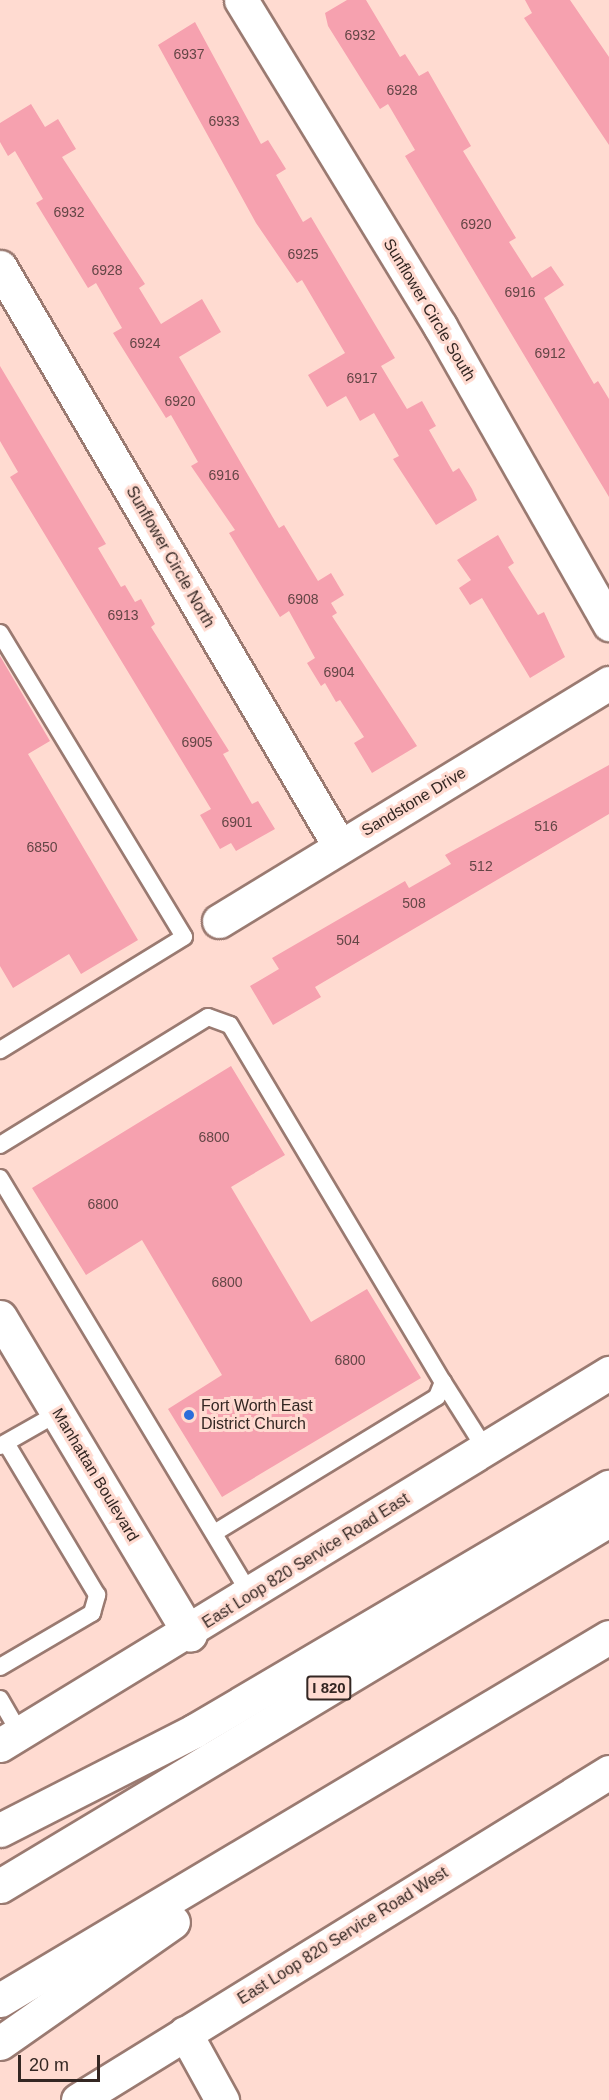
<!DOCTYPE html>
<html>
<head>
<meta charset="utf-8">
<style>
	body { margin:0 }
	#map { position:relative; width:609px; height:2100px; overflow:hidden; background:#ffdbd1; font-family:Arial,sans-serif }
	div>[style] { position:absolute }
	.building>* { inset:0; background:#f6a1af }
	.roads { filter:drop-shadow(2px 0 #9a7a71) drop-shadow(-2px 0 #9a7a71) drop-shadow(0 2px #9a7a71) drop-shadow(0 -2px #9a7a71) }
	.service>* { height:16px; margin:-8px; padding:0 8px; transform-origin:8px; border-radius:8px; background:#fff }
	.minor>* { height:33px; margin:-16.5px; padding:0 16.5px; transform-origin:16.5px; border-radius:16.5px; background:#fff }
	.secondary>* { height:33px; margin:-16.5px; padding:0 16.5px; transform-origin:16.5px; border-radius:16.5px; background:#fff }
	.motorway>* { height:33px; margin:-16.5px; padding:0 16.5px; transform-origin:16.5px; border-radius:16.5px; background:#fff }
	.dots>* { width:16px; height:16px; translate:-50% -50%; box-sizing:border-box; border:3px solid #ffdbd1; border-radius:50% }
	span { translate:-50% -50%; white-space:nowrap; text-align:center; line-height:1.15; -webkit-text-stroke:6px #ffdbd1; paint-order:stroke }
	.number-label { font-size:14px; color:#644646 }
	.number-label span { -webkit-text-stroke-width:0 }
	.shield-label span { padding:2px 4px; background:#ffdbd1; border:2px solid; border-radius:4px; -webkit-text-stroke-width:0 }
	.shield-label { font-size:15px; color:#342723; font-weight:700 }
	.street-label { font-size:16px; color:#342723 }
	.poi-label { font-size:16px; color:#342723 }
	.left { translate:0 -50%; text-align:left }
	.scale { position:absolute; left:18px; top:2055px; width:82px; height:27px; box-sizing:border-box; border:3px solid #342723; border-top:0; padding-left:8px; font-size:18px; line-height:21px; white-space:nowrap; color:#342723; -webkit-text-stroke:4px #ffdbd1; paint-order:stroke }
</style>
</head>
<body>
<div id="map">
	<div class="building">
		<div style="clip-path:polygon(347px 0,366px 0,400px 57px,405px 54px,419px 76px,428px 71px,471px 146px,463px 151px,516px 238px,509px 242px,532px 278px,551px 266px,564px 285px,544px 298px,594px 384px,598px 381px,609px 399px,609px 497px,405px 156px,415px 150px,388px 104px,380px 109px,328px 26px,325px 13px)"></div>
		<div style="clip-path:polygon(525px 0,570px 0,609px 57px,609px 145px,524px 18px,532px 13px)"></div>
		<div style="clip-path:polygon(195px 22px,261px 144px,268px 140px,286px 169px,276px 175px,303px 222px,311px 217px,395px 358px,381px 366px,407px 409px,422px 401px,436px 426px,429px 430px,453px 472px,459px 468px,472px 489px,477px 500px,436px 525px,393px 459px,399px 456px,374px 413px,360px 421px,346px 396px,327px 407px,308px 375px,345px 353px,302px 280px,297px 283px,256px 223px,158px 45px)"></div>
		<div style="clip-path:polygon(31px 104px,45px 127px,58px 119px,76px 149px,62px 157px,145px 284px,139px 288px,161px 324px,202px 299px,221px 332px,179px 357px,279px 528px,284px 525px,318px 581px,331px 573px,344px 595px,331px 603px,337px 613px,332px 616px,417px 746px,372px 773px,354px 743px,364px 737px,340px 700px,336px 702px,325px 683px,321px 686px,307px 663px,315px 658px,289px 611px,280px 617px,229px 533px,235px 530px,191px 466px,198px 462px,171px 415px,166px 418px,113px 333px,122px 328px,96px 283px,88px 288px,36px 203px,43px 199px,15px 151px,8px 156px,0 142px,0 123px)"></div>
		<div style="clip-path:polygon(0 366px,106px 544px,98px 548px,121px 587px,125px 585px,135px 602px,141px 599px,155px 624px,151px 627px,229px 751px,223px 754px,252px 804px,258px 801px,275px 829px,236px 851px,231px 843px,220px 849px,200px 815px,211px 809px,10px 477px,18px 472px,0 441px)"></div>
		<div style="clip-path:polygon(498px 535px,514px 563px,508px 567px,538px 615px,544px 612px,565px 657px,530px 678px,482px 598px,470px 605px,459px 588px,471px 580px,457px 560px)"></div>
		<div style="clip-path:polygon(0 656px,50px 741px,28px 754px,138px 940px,81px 974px,69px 954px,13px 988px,0 966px)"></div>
		<div style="clip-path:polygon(609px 765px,609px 814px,315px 987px,321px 997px,273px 1025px,250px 986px,279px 969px,272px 958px,405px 881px,409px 888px,451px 864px,445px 855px)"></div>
		<div style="clip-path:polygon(231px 1066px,285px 1155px,231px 1187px,311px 1322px,367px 1289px,421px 1378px,222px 1497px,168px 1409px,222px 1375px,142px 1240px,86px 1275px,32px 1188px)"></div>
	</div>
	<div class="roads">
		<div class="service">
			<div style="left:0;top:633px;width:355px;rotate:58.8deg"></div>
			<div style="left:184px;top:937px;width:216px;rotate:148.4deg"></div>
			<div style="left:0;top:1145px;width:244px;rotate:-31.6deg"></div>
			<div style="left:208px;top:1017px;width:23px;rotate:20deg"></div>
			<div style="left:230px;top:1025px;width:416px;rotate:59.2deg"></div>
			<div style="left:443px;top:1382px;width:16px;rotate:112deg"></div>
			<div style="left:437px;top:1397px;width:261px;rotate:148.6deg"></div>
			<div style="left:0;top:1178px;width:487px;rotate:59deg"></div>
			<div style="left:443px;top:1382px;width:80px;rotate:57.7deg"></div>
			<div style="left:0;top:1446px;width:67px;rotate:-29.6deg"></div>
			<div style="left:0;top:1667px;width:107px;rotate:-30.4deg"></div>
			<div style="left:92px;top:1613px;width:19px;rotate:-74deg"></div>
			<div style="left:97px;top:1595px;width:177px;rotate:-120.9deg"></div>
			<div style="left:0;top:1699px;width:39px;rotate:60deg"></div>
		</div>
		<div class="minor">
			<div style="left:241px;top:0;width:382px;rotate:58.6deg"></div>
			<div style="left:440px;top:326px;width:343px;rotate:60.4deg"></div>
			<div style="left:0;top:267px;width:672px;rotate:59.62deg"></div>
			<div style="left:219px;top:921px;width:457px;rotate:-31.4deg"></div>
			<div style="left:0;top:1317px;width:370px;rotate:59.1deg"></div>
			<div style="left:185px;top:2033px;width:77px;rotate:61.1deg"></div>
		</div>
		<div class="secondary">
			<div style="left:0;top:1745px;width:714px;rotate:-31.42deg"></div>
			<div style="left:78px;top:2100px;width:624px;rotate:-31.7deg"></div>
		</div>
		<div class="motorway">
			<div style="left:0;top:1830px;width:218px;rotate:-27deg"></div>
			<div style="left:194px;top:1731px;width:481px;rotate:-30.5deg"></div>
			<div style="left:0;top:1886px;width:711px;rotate:-31.01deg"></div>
			<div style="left:0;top:2000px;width:709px;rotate:-30.8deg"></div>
			<div style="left:0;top:2043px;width:211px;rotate:-35deg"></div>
		</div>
	</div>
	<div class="dots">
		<div style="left:189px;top:1415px;background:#2b6dda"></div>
	</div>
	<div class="number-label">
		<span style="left:360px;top:35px">6932</span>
		<span style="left:189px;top:54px">6937</span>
		<span style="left:402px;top:90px">6928</span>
		<span style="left:224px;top:121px">6933</span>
		<span style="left:69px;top:212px">6932</span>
		<span style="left:476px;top:224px">6920</span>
		<span style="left:303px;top:254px">6925</span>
		<span style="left:107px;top:270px">6928</span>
		<span style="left:520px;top:292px">6916</span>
		<span style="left:145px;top:343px">6924</span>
		<span style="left:550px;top:353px">6912</span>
		<span style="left:362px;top:378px">6917</span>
		<span style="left:180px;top:401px">6920</span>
		<span style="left:224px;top:475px">6916</span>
		<span style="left:303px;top:599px">6908</span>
		<span style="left:123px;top:615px">6913</span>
		<span style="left:339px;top:672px">6904</span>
		<span style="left:197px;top:742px">6905</span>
		<span style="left:237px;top:822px">6901</span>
		<span style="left:546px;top:826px">516</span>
		<span style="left:42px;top:847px">6850</span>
		<span style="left:481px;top:866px">512</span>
		<span style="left:414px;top:903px">508</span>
		<span style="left:348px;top:940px">504</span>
		<span style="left:214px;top:1137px">6800</span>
		<span style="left:103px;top:1204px">6800</span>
		<span style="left:227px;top:1282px">6800</span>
		<span style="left:350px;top:1360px">6800</span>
	</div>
	<div class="shield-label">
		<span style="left:329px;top:1688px">I 820</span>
	</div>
	<div class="street-label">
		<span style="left:429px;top:310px;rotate:59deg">Sunflower Circle South</span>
		<span style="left:170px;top:557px;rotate:60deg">Sunflower Circle North</span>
		<span style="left:414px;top:802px;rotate:-31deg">Sandstone Drive</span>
		<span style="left:95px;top:1475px;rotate:59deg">Manhattan Boulevard</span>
		<span style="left:306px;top:1561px;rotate:-32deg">East Loop 820 Service Road East</span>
		<span style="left:343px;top:1936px;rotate:-32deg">East Loop 820 Service Road West</span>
	</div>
	<div class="poi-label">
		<span class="left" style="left:201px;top:1415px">Fort Worth East<br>District Church</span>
	</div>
	<div class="scale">20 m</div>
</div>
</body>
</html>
